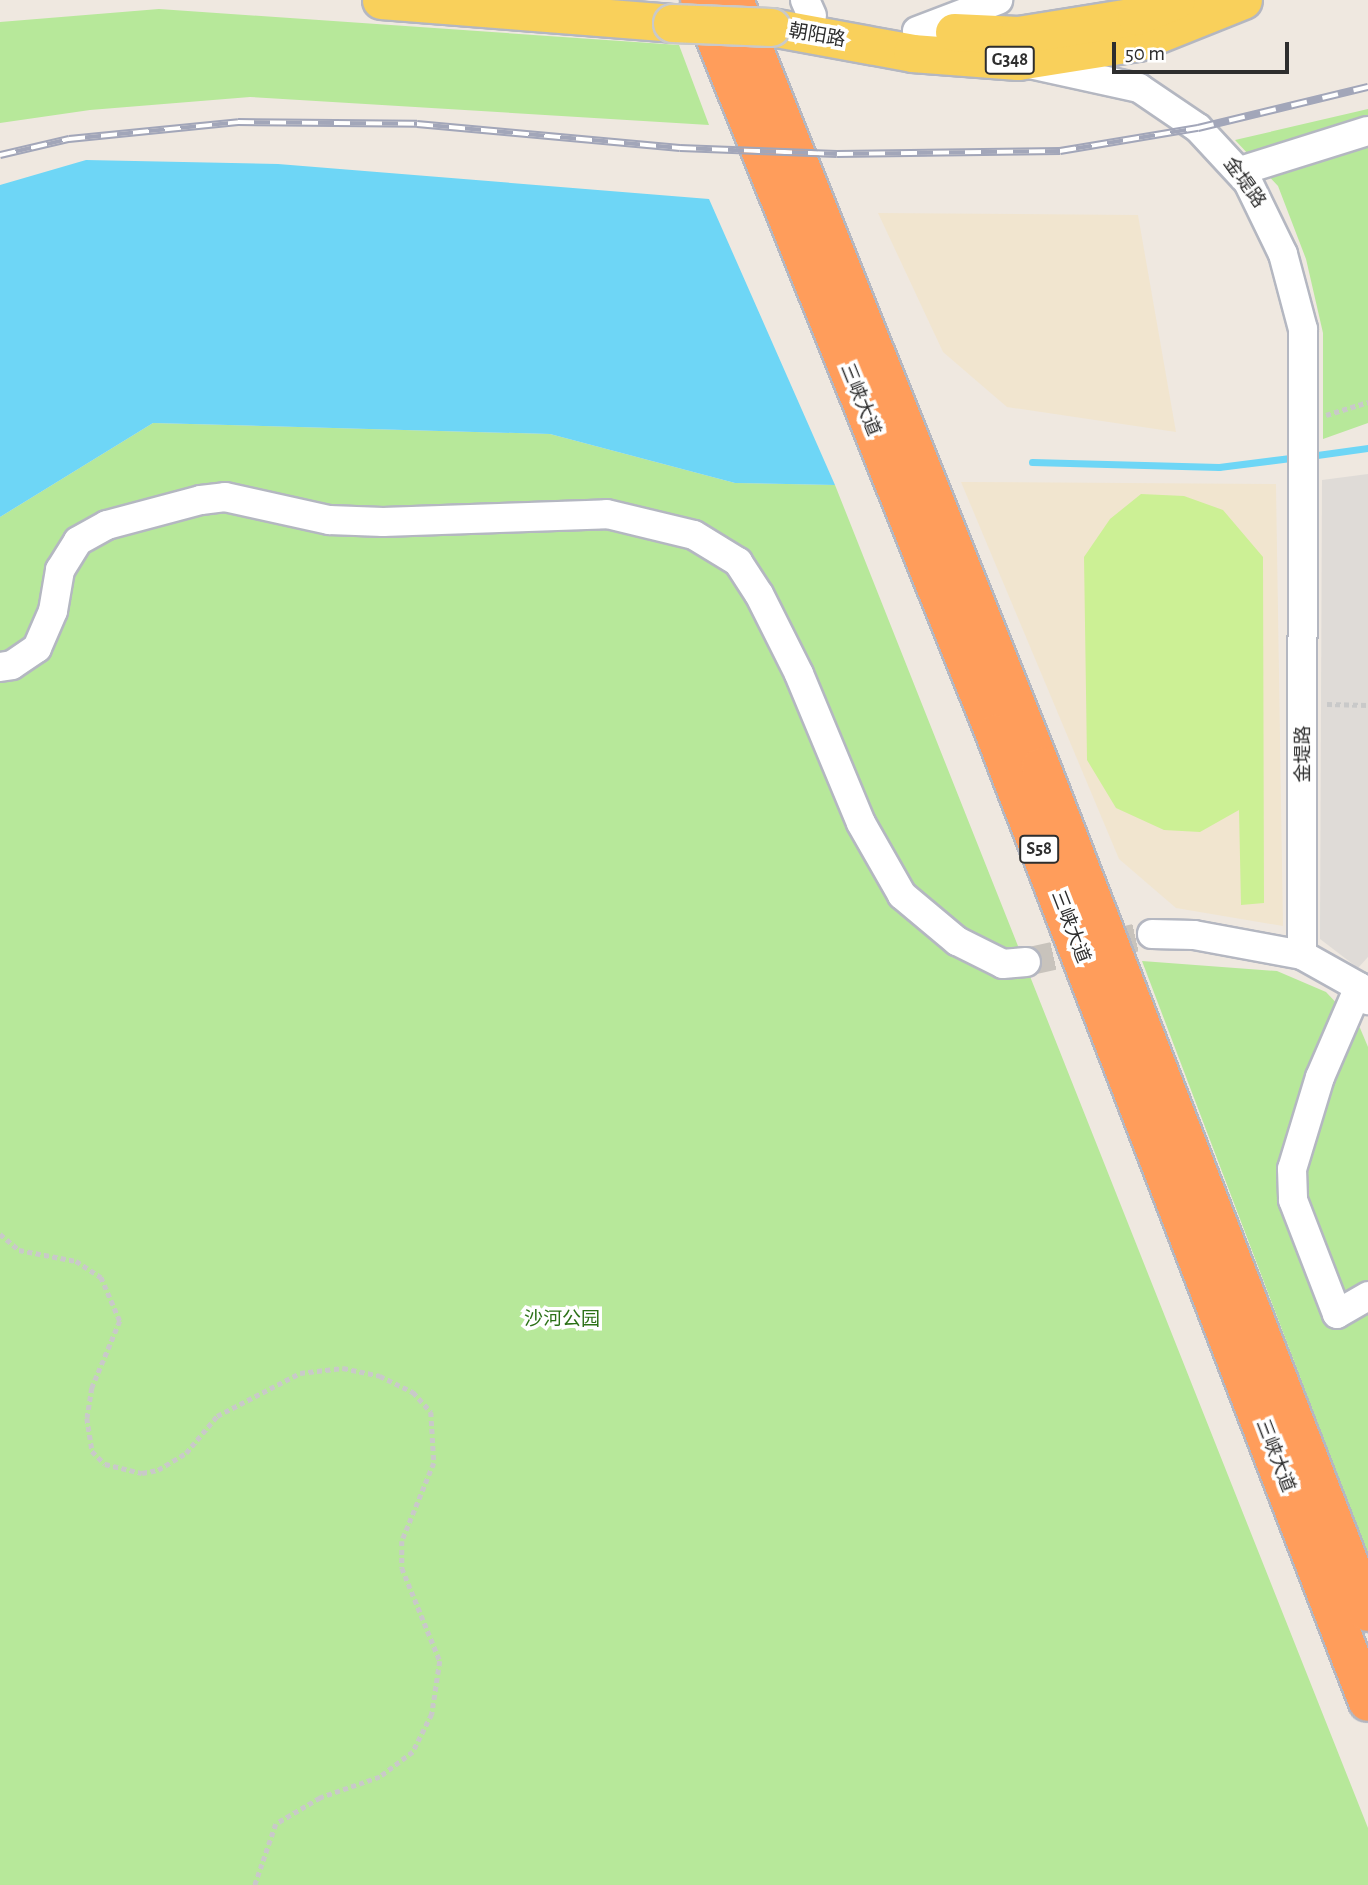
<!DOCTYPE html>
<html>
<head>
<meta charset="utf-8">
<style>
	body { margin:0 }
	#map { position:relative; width:1368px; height:1885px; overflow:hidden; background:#efe8e0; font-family:"Alegreya Sans","Noto Sans SC",sans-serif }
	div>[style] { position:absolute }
	.education>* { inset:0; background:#f1e5cf }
	.green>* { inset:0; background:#b7e89a }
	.pitch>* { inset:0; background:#ccf095 }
	.plaza>* { inset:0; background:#dfdbd7 }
	.water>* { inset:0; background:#6ed6f6 }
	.stream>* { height:7px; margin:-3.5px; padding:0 3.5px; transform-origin:3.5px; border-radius:3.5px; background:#6ed6f6 }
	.minor-tunnel>* { height:28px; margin-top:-14px; transform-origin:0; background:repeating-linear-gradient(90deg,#c8c3bc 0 28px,transparent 0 42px) }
	.path>* { height:4.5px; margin-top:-2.25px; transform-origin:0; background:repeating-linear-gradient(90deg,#c9c9c9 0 5px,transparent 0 8.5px) }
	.roads { filter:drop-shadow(2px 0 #b4b7c1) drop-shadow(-2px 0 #b4b7c1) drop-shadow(0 2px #b4b7c1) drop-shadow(0 -2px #b4b7c1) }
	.minor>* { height:28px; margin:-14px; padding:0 14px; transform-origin:14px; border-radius:14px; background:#fff }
	.major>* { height:37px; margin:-18.5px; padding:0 18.5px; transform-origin:18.5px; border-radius:18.5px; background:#f9d05b }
	.highway>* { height:38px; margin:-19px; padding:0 19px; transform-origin:19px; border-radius:19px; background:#ff9d5b }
	.rail>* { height:8px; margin-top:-4px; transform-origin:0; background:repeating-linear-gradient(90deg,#fff 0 16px,#a2a6b9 0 32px); box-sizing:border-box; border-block:2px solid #a2a6b9 }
	.bridges { filter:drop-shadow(2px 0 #c9c9c9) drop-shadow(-2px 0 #c9c9c9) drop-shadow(0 2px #c9c9c9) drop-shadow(0 -2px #c9c9c9) }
	.major-bridge>* { height:37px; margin:-18.5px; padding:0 18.5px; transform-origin:18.5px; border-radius:18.5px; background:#f9d05b }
	span { translate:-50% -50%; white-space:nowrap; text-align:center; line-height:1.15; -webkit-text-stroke:7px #fff; paint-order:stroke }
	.shield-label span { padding:2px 5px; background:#fff; border:2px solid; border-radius:5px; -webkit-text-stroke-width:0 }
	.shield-label { font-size:18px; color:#2e2e2e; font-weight:700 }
	.street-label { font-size:19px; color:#2e2e2e }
	.park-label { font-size:19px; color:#2c7117 }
	.scale { position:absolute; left:1112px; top:42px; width:177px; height:32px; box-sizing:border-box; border:4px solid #2e2e2e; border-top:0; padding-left:9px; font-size:21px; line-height:24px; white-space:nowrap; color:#2e2e2e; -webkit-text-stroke:5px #fff; paint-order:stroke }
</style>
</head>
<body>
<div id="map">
	<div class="education">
		<div style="clip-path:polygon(878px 213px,1138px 215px,1176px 432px,1007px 407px,943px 352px)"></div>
		<div style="clip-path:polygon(961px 482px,1276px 484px,1283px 926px,1176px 908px,1119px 859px)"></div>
	</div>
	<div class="green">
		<div style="clip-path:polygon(159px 9px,679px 45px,709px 125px,250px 97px,90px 110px,0 123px,0 22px)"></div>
		<div style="clip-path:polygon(1368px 109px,1368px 423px,1323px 439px,1323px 333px,1306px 259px,1278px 186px,1235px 140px)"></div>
		<div style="clip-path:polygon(153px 423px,550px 434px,735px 483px,835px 485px,1368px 1828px,1368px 1885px,0 1885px,0 517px)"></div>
		<div style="clip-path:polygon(1142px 961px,1277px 971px,1326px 992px,1360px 1028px,1368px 1047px,1368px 1556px)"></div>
	</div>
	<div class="pitch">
		<div style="clip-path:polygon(1141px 494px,1184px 496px,1223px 510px,1263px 557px,1264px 903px,1241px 905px,1239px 810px,1200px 832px,1164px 830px,1116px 808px,1087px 760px,1084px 557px,1110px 519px)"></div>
	</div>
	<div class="plaza">
		<div style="clip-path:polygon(1368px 474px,1368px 957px,1358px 968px,1320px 939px,1322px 480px)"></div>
	</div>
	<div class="water">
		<div style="clip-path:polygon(86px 160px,278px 164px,709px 199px,835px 485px,735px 483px,550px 434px,153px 423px,0 517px,0 185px)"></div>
	</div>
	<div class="stream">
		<div style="left:1310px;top:456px;width:59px;rotate:-7.9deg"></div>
		<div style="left:1032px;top:462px;width:187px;rotate:1.5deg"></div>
		<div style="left:1219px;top:467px;width:80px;rotate:-7.2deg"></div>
	</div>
	<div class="minor-tunnel">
		<div style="left:1026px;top:962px;width:129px;rotate:-12.5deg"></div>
	</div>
	<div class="path">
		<div style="left:1326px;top:415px;width:44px;rotate:-17.2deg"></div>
		<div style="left:1327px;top:704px;width:41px;rotate:1.4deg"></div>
		<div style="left:0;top:1234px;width:25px;rotate:40deg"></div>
		<div style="left:19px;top:1250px;width:58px;rotate:10.9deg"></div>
		<div style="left:76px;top:1261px;width:30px;rotate:33deg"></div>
		<div style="left:101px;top:1277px;width:48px;rotate:66.6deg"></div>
		<div style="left:120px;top:1321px;width:73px;rotate:112.7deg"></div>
		<div style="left:92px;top:1388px;width:30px;rotate:99deg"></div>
		<div style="left:87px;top:1418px;width:33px;rotate:81deg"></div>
		<div style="left:92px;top:1451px;width:18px;rotate:45deg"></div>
		<div style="left:105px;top:1464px;width:38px;rotate:14deg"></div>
		<div style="left:142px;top:1473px;width:16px;rotate:-11deg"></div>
		<div style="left:158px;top:1470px;width:33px;rotate:-31deg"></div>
		<div style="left:186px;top:1453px;width:48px;rotate:-50deg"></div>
		<div style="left:217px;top:1416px;width:93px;rotate:-27.4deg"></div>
		<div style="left:300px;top:1373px;width:43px;rotate:-6.6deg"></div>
		<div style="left:343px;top:1368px;width:38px;rotate:12deg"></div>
		<div style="left:380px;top:1376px;width:37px;rotate:26deg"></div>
		<div style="left:413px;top:1392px;width:27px;rotate:48deg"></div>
		<div style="left:431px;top:1412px;width:51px;rotate:86.6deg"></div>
		<div style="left:434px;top:1463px;width:84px;rotate:112.3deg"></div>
		<div style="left:402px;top:1541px;width:27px;rotate:90deg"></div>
		<div style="left:402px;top:1568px;width:100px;rotate:67.8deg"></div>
		<div style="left:440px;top:1661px;width:54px;rotate:98.6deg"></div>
		<div style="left:432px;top:1714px;width:42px;rotate:116.6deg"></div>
		<div style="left:413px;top:1752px;width:41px;rotate:142.9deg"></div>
		<div style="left:380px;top:1777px;width:64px;rotate:160.7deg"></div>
		<div style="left:320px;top:1798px;width:51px;rotate:149.4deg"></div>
		<div style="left:276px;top:1824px;width:65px;rotate:109deg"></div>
	</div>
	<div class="roads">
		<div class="minor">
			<div style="left:805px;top:0;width:17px;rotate:66deg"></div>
			<div style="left:917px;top:31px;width:87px;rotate:-20.9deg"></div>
			<div style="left:1030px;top:64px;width:112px;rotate:12.4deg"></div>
			<div style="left:1139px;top:88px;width:71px;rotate:34.1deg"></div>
			<div style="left:1198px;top:128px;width:74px;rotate:47.2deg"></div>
			<div style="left:1248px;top:182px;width:80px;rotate:64.1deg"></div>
			<div style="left:1283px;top:254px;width:78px;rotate:75.1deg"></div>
			<div style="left:1303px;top:329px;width:626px;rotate:90.09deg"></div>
			<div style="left:1302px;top:955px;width:65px;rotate:29.3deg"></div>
			<div style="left:1359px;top:987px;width:16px;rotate:55deg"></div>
			<div style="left:1240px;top:171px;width:134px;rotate:-17.4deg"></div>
			<div style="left:0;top:667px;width:12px;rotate:-9deg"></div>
			<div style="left:12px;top:665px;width:30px;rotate:-34deg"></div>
			<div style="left:37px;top:648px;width:40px;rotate:-66.6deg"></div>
			<div style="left:53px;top:611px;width:42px;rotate:-80.3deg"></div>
			<div style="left:60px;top:570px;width:34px;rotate:-58deg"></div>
			<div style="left:78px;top:541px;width:33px;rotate:-29deg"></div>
			<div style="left:107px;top:525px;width:97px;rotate:-14.9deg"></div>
			<div style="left:201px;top:500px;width:24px;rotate:-7deg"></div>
			<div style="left:225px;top:497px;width:107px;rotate:12.5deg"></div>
			<div style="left:329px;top:520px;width:54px;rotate:2.1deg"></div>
			<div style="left:383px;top:522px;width:224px;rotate:-2deg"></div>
			<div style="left:607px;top:514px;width:89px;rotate:13.6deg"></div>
			<div style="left:694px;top:535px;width:52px;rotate:31.5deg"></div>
			<div style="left:738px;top:562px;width:38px;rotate:57deg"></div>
			<div style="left:759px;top:594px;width:89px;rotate:63.4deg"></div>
			<div style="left:799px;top:674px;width:161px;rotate:67.4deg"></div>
			<div style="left:861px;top:823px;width:83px;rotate:60.3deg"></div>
			<div style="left:902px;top:895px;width:72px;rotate:39.9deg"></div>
			<div style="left:957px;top:941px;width:51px;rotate:26.6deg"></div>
			<div style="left:1003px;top:964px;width:23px;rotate:-5deg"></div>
			<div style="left:1152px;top:934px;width:42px;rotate:1.4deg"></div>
			<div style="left:1194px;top:935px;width:110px;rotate:10.5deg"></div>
			<div style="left:1359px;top:987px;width:98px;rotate:113.4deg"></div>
			<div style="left:1320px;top:1077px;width:96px;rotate:106.9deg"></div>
			<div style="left:1292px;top:1169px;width:31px;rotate:88deg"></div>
			<div style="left:1293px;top:1200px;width:122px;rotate:68.9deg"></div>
			<div style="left:1337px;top:1314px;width:36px;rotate:-30deg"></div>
		</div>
		<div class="major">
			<div style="left:381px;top:0;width:292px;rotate:4.5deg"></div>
			<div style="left:771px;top:27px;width:143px;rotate:10.4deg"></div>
			<div style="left:912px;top:53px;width:106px;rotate:4.3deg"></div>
			<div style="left:1018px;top:61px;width:121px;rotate:-9deg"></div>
			<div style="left:1138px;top:42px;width:113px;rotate:-21.8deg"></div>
			<div style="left:954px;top:32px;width:64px;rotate:2.7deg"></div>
			<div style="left:1018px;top:35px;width:120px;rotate:-9.1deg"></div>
			<div style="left:1136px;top:16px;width:43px;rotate:-21.8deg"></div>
		</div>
		<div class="highway">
			<div style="left:700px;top:0;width:791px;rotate:68.1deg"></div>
			<div style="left:995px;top:734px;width:1037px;rotate:68.93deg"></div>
			<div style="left:734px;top:0;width:826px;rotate:68.19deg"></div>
			<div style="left:1041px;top:767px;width:906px;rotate:68.84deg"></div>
		</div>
	</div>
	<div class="rail">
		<div style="left:0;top:155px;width:71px;rotate:-13.1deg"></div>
		<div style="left:69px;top:139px;width:170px;rotate:-5.7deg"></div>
		<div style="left:238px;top:122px;width:179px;rotate:0.6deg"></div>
		<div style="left:417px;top:124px;width:264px;rotate:5.2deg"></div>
		<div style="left:680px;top:148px;width:157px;rotate:2.2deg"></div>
		<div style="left:837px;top:154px;width:223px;rotate:-0.8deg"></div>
		<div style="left:1060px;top:151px;width:140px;rotate:-9.5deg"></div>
		<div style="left:1198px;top:128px;width:175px;rotate:-13.6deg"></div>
	</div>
	<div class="bridges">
		<div class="major-bridge">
			<div style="left:672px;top:23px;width:99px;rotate:2.3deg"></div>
		</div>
	</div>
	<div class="shield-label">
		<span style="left:1010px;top:60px">G348</span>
		<span style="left:1039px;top:849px">S58</span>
	</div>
	<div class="street-label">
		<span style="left:817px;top:36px;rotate:10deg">朝阳路</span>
		<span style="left:1244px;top:183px;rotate:54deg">金堤路</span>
		<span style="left:860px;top:400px;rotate:68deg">三峡大道</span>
		<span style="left:1304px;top:754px;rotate:-90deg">金堤路</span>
		<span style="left:1070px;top:927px;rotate:69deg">三峡大道</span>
		<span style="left:1275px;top:1456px;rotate:69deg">三峡大道</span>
	</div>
	<div class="park-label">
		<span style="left:562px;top:1320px">沙河公园</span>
	</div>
	<div class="scale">50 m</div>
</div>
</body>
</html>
